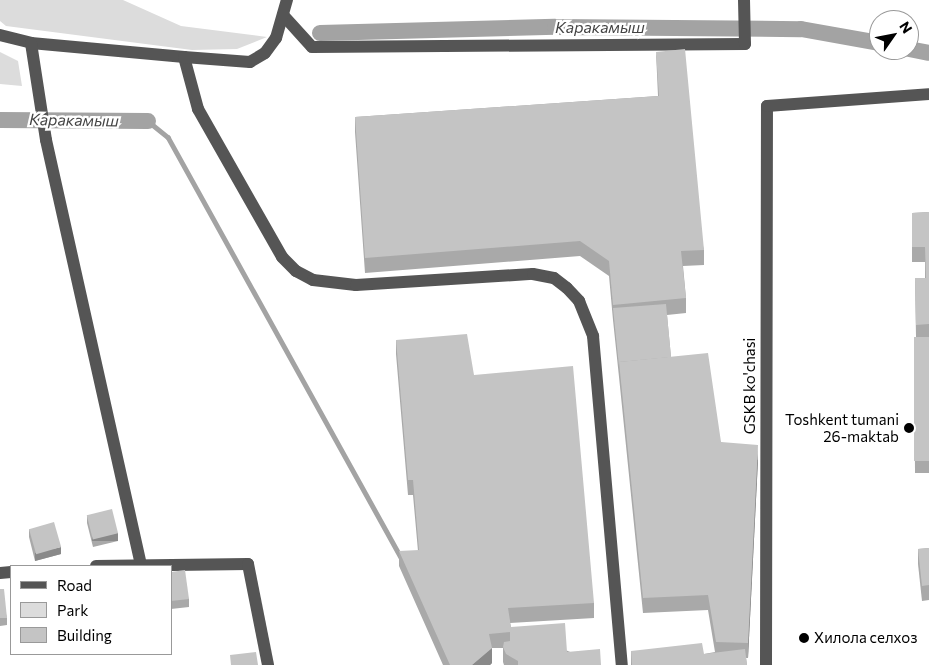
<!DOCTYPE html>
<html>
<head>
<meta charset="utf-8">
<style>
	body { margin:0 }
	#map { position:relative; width:929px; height:665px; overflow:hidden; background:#fff; font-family:Commissioner,sans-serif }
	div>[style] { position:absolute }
	.green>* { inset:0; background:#dcdcdc }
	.stream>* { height:4.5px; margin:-2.25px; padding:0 2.25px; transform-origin:2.25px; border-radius:2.25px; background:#a3a3a3 }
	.canal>* { height:16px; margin:-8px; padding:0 8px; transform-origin:8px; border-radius:8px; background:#a3a3a3 }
	.minor>* { height:12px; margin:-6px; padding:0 6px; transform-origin:6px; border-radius:6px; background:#555 }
	.wall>* { inset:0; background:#a9a9a9 }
	.shaded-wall>* { inset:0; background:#898989; transform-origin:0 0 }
	.building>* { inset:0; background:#c4c4c4; transform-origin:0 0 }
	.dots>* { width:14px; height:14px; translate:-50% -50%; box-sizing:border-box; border:2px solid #fff; border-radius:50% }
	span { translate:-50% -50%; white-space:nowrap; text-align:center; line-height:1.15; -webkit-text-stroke:4.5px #fff; paint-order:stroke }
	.street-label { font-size:15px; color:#000 }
	.poi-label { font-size:15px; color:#000 }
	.right { translate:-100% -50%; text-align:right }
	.left { translate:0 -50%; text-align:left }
	.water-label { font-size:16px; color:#444; font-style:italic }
	.legend { position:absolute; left:10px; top:565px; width:162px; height:90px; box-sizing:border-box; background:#fff; border:1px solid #999; margin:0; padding:6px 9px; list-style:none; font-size:15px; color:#000 }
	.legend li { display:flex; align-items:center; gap:10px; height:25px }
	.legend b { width:25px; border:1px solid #999 }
	.north { position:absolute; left:869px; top:10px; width:50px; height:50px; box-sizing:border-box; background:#fff; border:1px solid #999; border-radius:50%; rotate:57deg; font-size:14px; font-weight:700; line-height:20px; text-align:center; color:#000 }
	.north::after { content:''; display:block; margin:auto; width:18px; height:22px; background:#000; clip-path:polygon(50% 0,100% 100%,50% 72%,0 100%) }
</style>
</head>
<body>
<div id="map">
	<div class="green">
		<div style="clip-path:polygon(0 0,123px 0,181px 26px,267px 37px,237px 49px,192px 50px,6px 26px,0 21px)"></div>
		<div style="clip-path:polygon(0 52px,18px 61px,22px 86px,0 84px)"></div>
	</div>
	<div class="stream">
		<div style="left:148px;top:121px;width:26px;rotate:39deg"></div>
		<div style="left:168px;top:137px;width:483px;rotate:61deg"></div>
	</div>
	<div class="canal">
		<div style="left:320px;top:33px;width:235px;rotate:-1.5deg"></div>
		<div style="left:555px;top:27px;width:246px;rotate:0.5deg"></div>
		<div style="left:801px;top:29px;width:79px;rotate:10.2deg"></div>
		<div style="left:909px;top:49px;width:20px;rotate:11deg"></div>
		<div style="left:0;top:120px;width:148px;rotate:0.4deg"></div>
	</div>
	<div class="minor">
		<div style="left:283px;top:15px;width:43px;rotate:47.8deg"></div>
		<div style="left:312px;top:47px;width:433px;rotate:-0.4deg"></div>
		<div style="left:745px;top:44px;width:44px;rotate:-91.3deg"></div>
		<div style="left:0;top:35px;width:32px;rotate:14deg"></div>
		<div style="left:31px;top:43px;width:154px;rotate:5.2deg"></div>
		<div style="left:184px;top:57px;width:54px;rotate:74.9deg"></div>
		<div style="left:198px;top:109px;width:170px;rotate:60.4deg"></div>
		<div style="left:282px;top:257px;width:20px;rotate:45deg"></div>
		<div style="left:296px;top:271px;width:19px;rotate:28deg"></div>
		<div style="left:313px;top:280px;width:43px;rotate:6.6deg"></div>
		<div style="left:356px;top:285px;width:177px;rotate:-3.6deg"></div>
		<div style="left:533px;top:274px;width:21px;rotate:11deg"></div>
		<div style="left:554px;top:278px;width:16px;rotate:38deg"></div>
		<div style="left:567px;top:288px;width:18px;rotate:47deg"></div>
		<div style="left:579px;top:301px;width:38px;rotate:68deg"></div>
		<div style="left:593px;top:336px;width:330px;rotate:85deg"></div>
		<div style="left:31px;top:43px;width:98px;rotate:81.2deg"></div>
		<div style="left:46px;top:140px;width:435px;rotate:77.4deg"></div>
		<div style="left:184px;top:57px;width:66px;rotate:4.3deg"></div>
		<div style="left:250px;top:62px;width:17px;rotate:-31deg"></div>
		<div style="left:265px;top:53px;width:19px;rotate:-54deg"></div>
		<div style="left:276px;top:38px;width:40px;rotate:-74deg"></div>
		<div style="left:96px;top:566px;width:152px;rotate:-0.8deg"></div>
		<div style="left:248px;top:564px;width:103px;rotate:78.8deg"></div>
		<div style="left:0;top:573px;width:11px;rotate:-5deg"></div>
		<div style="left:766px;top:665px;width:559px;rotate:-89.9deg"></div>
		<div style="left:767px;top:106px;width:162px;rotate:-4.2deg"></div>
	</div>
	<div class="wall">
		<div style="clip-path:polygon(656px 52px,704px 250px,704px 265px,683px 266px,686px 298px,686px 313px,667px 315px,671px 357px,721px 442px,758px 460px,748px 658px,746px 658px,747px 665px,631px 665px,631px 651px,704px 654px,715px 652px,708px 610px,643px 613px,619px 377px,613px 320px,609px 276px,580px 256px,365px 273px,355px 132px,355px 117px,658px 96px)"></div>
		<div style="clip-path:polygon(929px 212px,929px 473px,915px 473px,914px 337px,916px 337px,915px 278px,925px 278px,925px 262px,912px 262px,912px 213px)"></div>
		<div style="clip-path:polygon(396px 340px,474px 375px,594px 603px,594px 618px,510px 623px,511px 627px,601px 665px,504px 665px,503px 662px,503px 648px,492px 648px,492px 663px,490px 665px,443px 665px,399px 566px,399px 551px,418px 551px,413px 495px,408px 495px,396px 354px)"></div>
		<div style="clip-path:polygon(87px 515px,118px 541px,93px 547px,87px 523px)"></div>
		<div style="clip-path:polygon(29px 529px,61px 554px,35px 561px,29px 537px)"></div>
		<div style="clip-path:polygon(929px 548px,929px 600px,922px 601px,918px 564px,918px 549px)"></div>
		<div style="clip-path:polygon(171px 572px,189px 599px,189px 607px,171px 609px)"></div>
		<div style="clip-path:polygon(0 589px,7px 618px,7px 625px,0 626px)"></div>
	</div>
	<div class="shaded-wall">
		<div style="clip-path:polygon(758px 445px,758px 460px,748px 658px,748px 643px)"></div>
		<div style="left:118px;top:533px;width:8px;height:26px;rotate:90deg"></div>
		<div style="clip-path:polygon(61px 547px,61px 554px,35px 561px,35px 553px)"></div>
		<div style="clip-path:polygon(492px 648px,492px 663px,490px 665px,472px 665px)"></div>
	</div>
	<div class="building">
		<div style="clip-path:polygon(685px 49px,704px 250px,681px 251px,686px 298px,613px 305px,609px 261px,580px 241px,365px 258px,355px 117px,659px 96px,656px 52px)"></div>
		<div style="clip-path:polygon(929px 212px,929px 324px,916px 325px,915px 278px,926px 278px,925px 247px,912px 247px,912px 213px)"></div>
		<div style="clip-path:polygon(666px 304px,671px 357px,619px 362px,619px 366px,613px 308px)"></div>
		<div style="clip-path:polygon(467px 334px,474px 375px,573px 366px,594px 603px,508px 608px,511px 627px,565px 623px,567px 652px,600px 649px,601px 665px,518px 665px,518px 661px,506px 654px,503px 647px,504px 642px,510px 641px,510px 632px,489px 634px,492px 648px,472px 665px,450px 665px,399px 551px,419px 550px,413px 480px,408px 480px,396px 340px)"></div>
		<div style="left:914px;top:337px;width:15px;height:124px"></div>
		<div style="clip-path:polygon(708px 353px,721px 442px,758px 445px,748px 643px,716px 642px,708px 595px,643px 598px,619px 362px)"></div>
		<div style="left:112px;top:509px;width:25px;height:26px;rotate:76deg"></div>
		<div style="left:54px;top:522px;width:26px;height:26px;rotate:74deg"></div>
		<div style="clip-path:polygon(929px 548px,929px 585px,922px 586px,918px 549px)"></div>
		<div style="clip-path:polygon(185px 570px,189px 599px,171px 601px,171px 572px)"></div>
		<div style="clip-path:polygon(0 589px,4px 589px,7px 618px,0 618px)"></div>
		<div style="clip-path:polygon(702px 643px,704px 654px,745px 649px,747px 665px,632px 665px,631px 651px)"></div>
		<div style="clip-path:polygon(256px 652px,258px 665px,231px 665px,230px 655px)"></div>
	</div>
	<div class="dots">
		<div style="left:909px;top:428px;background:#000"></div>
		<div style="left:804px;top:638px;background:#000"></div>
	</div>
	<div class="street-label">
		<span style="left:750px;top:386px;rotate:-90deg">GSKB ko'chasi</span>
	</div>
	<div class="poi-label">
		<span class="right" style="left:899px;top:428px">Toshkent tumani<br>26-maktab</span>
		<span class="left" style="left:814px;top:638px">Хилола селхоз</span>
	</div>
	<div class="water-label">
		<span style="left:600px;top:27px">Каракамыш</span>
		<span style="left:74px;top:120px;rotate:1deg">Каракамыш</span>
	</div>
	<ul class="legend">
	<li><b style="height:6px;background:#555"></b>Road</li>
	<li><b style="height:14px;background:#dcdcdc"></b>Park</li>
	<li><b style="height:14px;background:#c4c4c4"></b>Building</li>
	</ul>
	<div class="north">N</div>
</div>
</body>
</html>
